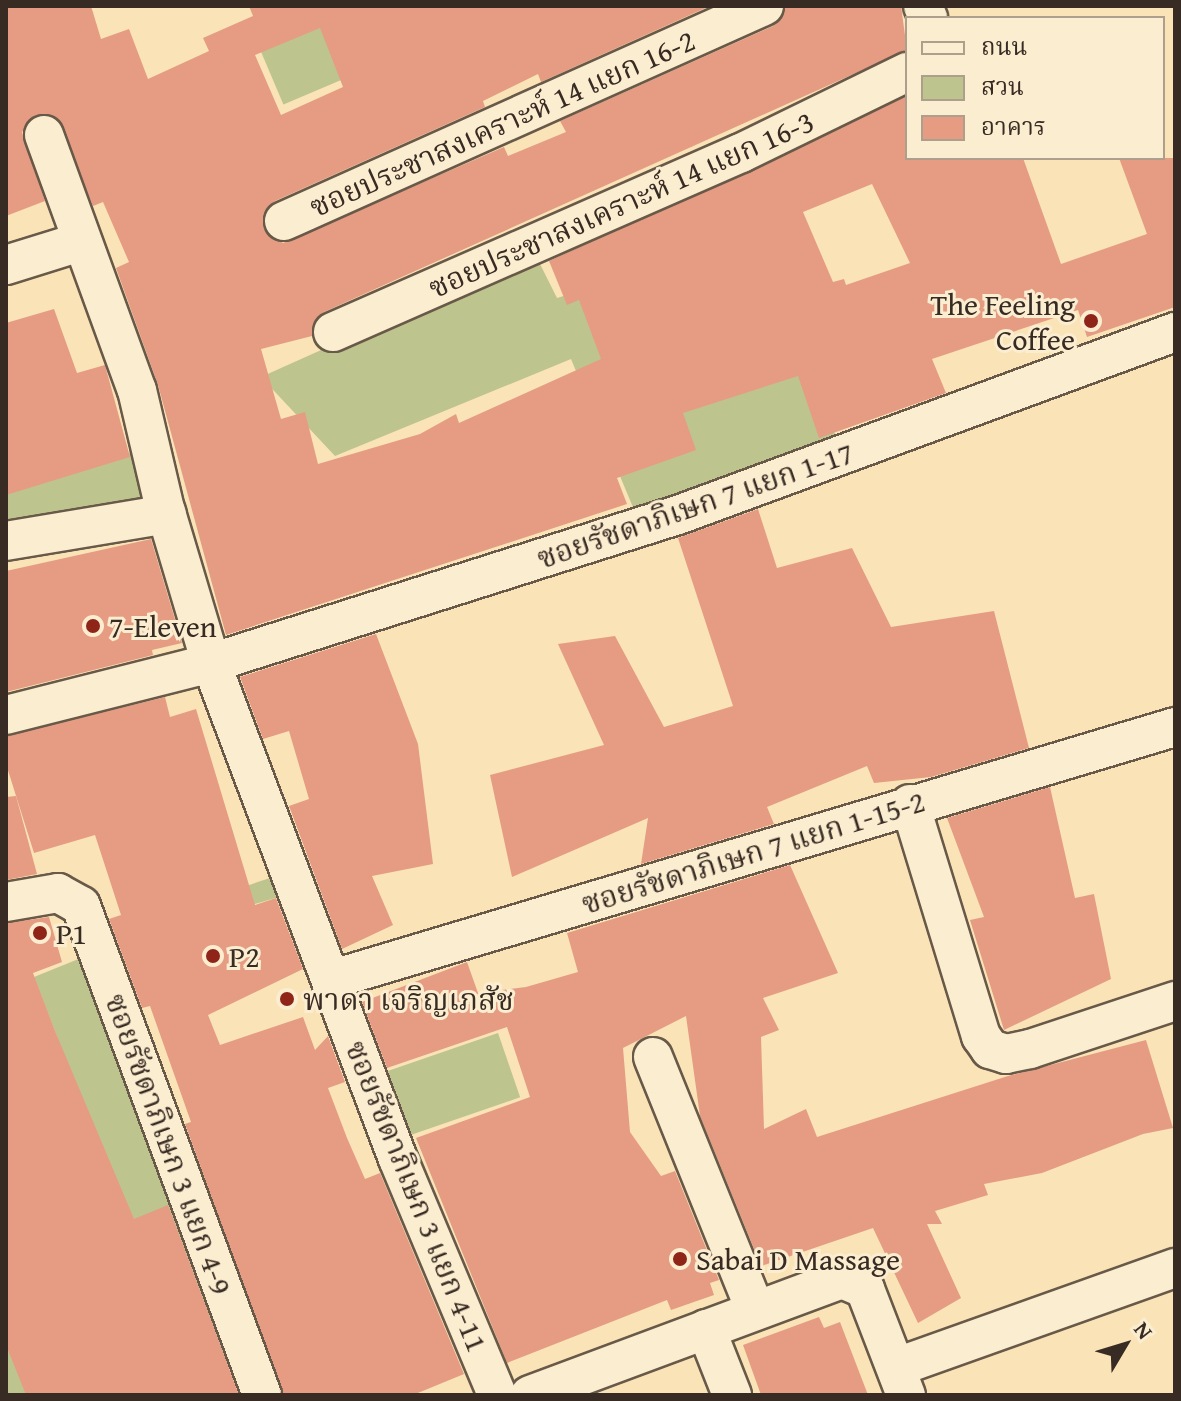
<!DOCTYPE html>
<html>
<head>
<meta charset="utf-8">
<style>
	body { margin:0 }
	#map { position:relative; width:1181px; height:1401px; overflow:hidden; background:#f9e3b7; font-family:"Gentium Book Plus","Noto Serif Thai",serif }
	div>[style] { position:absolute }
	.green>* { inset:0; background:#bec48e; transform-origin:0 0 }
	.building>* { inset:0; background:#e59c83 }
	.roads { filter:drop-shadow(2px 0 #685948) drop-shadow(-2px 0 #685948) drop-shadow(0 2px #685948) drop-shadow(0 -2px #685948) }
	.street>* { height:38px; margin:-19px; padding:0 19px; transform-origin:19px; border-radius:19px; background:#fbedd0 }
	.dots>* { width:22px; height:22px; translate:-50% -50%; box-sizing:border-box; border:4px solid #fbedd0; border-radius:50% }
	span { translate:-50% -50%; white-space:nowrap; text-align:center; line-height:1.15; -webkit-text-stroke:6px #fbedd0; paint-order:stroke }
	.street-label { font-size:30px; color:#382b23 }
	.poi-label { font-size:30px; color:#382b23 }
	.right { translate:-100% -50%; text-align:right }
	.left { translate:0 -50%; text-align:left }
	.frame { position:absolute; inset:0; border:8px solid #382b23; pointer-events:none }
	.legend { position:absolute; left:905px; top:16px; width:260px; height:144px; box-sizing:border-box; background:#fbedd0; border:2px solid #ad9f8b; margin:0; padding:10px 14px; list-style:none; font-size:24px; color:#382b23 }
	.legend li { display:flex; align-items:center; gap:16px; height:40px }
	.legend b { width:40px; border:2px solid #ad9f8b }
	.north { position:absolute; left:1085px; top:1305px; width:80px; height:80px; -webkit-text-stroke:6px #fbedd0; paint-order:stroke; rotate:52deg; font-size:22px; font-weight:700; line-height:32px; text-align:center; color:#382b23 }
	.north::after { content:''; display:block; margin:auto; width:28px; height:36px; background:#382b23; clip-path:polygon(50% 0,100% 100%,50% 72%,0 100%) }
</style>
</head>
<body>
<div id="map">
	<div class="green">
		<div style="left:323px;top:16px;width:66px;height:71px;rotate:67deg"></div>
		<div style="clip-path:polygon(535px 254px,557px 298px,652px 269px,794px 336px,837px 439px,635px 512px,571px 359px,335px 456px,261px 377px)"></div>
		<div style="clip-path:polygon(131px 452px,147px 498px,6px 534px,6px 487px)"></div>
		<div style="clip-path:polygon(273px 877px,279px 897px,220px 914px,213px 897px)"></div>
		<div style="clip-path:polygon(81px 958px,229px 1364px,189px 1380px,34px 977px)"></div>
		<div style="left:498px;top:1033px;width:68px;height:125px;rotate:71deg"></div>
		<div style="clip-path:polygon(6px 1343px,39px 1395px,6px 1395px)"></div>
	</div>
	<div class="building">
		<div style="clip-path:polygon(evenodd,6px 6px,91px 6px,101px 39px,129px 29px,148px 79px,209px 51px,203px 38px,253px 16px,249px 6px,710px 6px,541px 82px,538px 74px,483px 101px,485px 107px,275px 201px,266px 209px,264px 229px,283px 243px,504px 147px,508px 156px,566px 132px,560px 121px,773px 26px,786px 6px,901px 6px,907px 50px,324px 312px,315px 320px,312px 336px,261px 349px,281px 419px,305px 412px,318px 464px,420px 434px,456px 414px,459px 423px,601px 359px,579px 300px,567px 305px,549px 261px,907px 96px,907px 158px,1023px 158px,1061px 264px,1147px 234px,1119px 158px,1175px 158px,1175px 307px,1087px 337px,1078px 310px,932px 359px,946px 393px,819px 438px,798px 376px,683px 413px,696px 450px,617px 478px,627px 504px,226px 635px,158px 385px,116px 268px,129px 262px,103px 202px,93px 206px,57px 118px,36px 115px,22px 132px,45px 201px,6px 216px,6px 6px,320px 28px,343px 87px,281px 115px,255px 55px,320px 28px,6px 6px,872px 184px,910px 263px,846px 285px,844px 279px,833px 282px,803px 212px,872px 184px)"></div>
		<div style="clip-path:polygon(54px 309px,77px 373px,105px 365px,130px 457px,6px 495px,6px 323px)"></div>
		<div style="clip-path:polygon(758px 509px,777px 568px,852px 548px,891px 627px,994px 611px,1029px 748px,931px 777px,874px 783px,867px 766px,767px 807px,774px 824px,641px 864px,648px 818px,512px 877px,490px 775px,604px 745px,558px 644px,615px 636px,664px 727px,733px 706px,678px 538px)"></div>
		<div style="clip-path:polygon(151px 539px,182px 643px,152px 650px,153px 655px,6px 692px,6px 571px)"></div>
		<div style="clip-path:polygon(376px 634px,418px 744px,433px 864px,372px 876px,393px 925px,342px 949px,289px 806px,309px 799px,289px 731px,263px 739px,240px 677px)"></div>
		<div style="clip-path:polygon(165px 697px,170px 717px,196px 709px,255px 905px,276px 898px,303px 969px,208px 1015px,220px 1045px,303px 1017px,315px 1050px,328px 1036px,345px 1082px,328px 1088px,347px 1138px,365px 1179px,380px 1173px,464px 1374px,413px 1395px,283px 1395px,185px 1124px,191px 1122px,150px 1006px,142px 1008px,109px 919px,121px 915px,95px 835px,34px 853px,6px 764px,6px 736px)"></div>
		<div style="clip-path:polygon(1050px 787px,1075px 898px,1094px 894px,1111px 979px,1004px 1030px,970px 920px,984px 917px,947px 818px)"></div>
		<div style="clip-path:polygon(16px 796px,37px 874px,6px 880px,6px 797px)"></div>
		<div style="clip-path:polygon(790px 865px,838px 973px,763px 998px,779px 1030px,761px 1037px,764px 1129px,806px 1109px,817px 1137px,1008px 1076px,1146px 1040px,1173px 1128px,1143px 1134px,1042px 1173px,984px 1184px,988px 1195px,935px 1211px,942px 1224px,927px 1224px,961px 1298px,918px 1323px,873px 1228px,761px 1266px,700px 1116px,686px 1016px,623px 1048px,630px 1132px,661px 1176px,675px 1171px,719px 1280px,710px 1283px,714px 1295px,671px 1310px,667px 1300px,507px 1363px,416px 1138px,530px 1097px,507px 1027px,387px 1068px,362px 1002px,467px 962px,478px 993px,526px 987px,578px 972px,567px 933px)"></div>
		<div style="clip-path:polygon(49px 917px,62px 962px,33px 973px,55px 1031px,134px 1219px,168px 1205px,239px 1395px,26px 1395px,6px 1345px,6px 923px)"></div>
		<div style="clip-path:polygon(819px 1317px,824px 1328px,840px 1322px,868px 1395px,761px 1395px,743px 1345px)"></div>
	</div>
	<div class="roads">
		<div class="street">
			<div style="left:923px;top:6px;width:13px;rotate:67deg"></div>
			<div style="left:44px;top:135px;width:271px;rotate:70deg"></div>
			<div style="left:137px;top:390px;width:122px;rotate:76.8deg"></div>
			<div style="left:165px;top:509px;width:161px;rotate:73.4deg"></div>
			<div style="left:211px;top:663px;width:530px;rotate:69.34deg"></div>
			<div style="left:398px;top:1159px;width:256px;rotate:67.2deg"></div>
			<div style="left:284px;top:221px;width:526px;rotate:-24.13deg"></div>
			<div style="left:6px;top:265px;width:77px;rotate:-17.3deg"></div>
			<div style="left:333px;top:332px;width:446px;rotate:-23.7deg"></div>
			<div style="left:741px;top:153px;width:185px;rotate:-26deg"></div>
			<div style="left:6px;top:541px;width:163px;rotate:-9.5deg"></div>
			<div style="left:6px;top:715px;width:211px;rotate:-14.2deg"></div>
			<div style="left:211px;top:663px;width:490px;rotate:-17.6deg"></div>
			<div style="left:678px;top:515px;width:530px;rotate:-20.21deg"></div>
			<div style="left:910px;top:804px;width:243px;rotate:73deg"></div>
			<div style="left:981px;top:1036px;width:16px;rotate:55deg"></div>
			<div style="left:990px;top:1049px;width:17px;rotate:17deg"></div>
			<div style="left:1006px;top:1054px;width:25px;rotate:-12deg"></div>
			<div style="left:1030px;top:1049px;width:153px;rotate:-18.3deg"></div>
			<div style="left:6px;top:902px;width:53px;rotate:-9.8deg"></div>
			<div style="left:58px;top:893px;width:26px;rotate:29deg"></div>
			<div style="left:81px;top:906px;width:521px;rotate:69.69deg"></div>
			<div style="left:333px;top:979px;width:879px;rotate:-16.66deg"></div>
			<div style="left:653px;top:1057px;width:272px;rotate:68deg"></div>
			<div style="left:706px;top:1329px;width:71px;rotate:68.5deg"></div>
			<div style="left:897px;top:1367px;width:295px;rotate:-19.6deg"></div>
			<div style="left:530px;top:1395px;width:333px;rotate:-20.4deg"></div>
			<div style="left:842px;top:1279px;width:25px;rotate:23deg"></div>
			<div style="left:865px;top:1289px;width:114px;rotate:68.9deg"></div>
		</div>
	</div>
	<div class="dots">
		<div style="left:1091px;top:321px;background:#8f2418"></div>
		<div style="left:93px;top:626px;background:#8f2418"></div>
		<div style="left:40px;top:933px;background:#8f2418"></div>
		<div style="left:213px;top:956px;background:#8f2418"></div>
		<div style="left:287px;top:999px;background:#8f2418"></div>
		<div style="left:680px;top:1259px;background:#8f2418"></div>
	</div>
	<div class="street-label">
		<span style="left:502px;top:123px;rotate:-24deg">ซอยประชาสงเคราะห์ 14 แยก 16-2</span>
		<span style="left:621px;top:204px;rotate:-24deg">ซอยประชาสงเคราะห์ 14 แยก 16-3</span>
		<span style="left:695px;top:505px;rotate:-19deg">ซอยรัชดาภิเษก 7 แยก 1-17</span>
		<span style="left:753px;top:852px;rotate:-17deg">ซอยรัชดาภิเษก 7 แยก 1-15-2</span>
		<span style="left:169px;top:1144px;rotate:70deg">ซอยรัชดาภิเษก 3 แยก 4-9</span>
		<span style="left:417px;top:1196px;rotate:68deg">ซอยรัชดาภิเษก 3 แยก 4-11</span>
	</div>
	<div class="poi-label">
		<span class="right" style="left:1075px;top:321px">The Feeling<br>Coffee</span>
		<span class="left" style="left:109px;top:626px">7-Eleven</span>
		<span class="left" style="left:56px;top:933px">P1</span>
		<span class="left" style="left:229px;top:956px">P2</span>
		<span class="left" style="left:303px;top:999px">พาดา เจริญเภสัช</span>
		<span class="left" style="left:696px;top:1259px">Sabai D Massage</span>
	</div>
	<div class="frame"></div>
	<ul class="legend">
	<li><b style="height:10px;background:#fbedd0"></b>ถนน</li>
	<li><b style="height:22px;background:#bec48e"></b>สวน</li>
	<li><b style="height:22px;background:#e59c83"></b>อาคาร</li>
	</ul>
	<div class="north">N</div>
</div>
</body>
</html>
